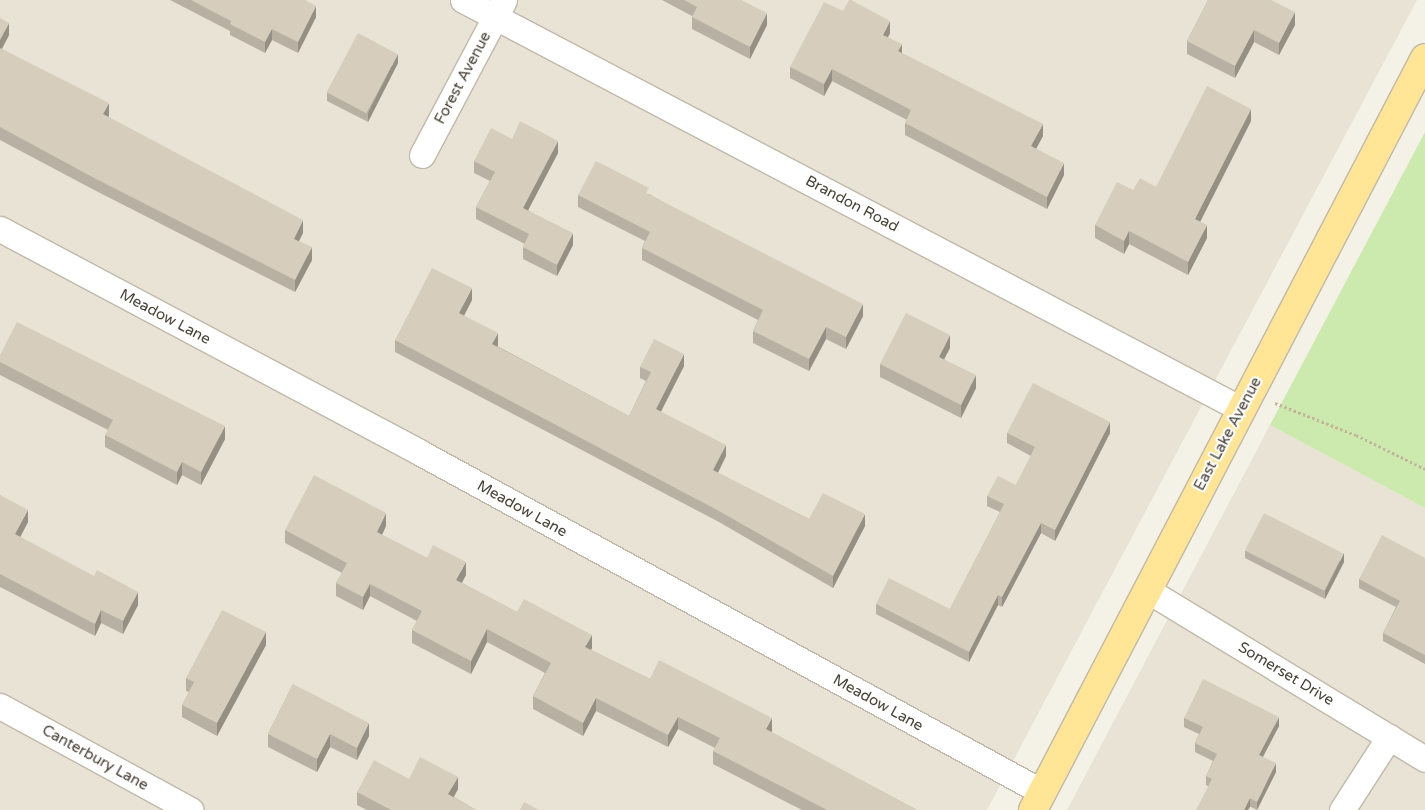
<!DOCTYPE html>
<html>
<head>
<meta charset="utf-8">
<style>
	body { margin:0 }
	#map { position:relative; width:1425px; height:810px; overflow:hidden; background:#f4f1e7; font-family:"Varela Round",sans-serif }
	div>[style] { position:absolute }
	.residential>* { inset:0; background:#e8e3d5 }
	.green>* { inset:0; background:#cdeaae }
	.path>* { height:3px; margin-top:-1.5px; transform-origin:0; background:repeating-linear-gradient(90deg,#c2b69a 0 2.5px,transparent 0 5px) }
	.roads { filter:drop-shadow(1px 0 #c0b9a9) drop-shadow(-1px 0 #c0b9a9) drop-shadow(0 1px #c0b9a9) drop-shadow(0 -1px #c0b9a9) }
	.minor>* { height:25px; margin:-12.5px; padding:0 12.5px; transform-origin:12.5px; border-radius:12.5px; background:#fff }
	.primary>* { height:28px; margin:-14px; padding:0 14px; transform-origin:14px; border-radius:14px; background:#ffe595 }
	.wall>* { inset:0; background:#b8b0a2 }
	.shaded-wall>* { inset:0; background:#969084 }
	.building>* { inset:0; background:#d6cdbc; transform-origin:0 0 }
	span { translate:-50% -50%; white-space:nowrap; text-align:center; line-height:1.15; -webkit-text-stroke:4.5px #fff; paint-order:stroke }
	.street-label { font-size:15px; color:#484136 }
</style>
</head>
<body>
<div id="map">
	<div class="residential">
		<div style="clip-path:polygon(0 0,1417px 0,987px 810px,0 810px)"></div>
		<div style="clip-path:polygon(1270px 425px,1425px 508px,1425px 810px,1067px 810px)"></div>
	</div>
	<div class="green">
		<div style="clip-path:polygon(1425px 132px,1425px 508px,1270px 425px)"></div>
	</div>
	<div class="path">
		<div style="left:1275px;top:403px;width:87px;rotate:21.6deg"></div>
		<div style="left:1356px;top:435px;width:77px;rotate:26.2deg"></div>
	</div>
	<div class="roads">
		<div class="minor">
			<div style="left:463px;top:0;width:879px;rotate:27.73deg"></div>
			<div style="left:422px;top:155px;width:175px;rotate:-62.1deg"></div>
			<div style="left:0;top:229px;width:475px;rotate:28deg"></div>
			<div style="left:419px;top:452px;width:710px;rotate:28.62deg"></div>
			<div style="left:1147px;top:590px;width:325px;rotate:31.3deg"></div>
			<div style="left:0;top:706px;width:217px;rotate:28.6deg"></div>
			<div style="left:1342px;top:810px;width:87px;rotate:-57.2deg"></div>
		</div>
		<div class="primary">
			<div style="left:1033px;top:810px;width:848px;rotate:-62.47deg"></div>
		</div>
	</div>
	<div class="wall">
		<div style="clip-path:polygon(170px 0,305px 0,316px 17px,298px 53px,272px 40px,265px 53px,230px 35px,230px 31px)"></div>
		<div style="clip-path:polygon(662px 0,741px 0,767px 25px,750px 59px,692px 29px,692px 16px)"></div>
		<div style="clip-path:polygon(1208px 0,1295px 25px,1279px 55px,1254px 42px,1235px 78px,1187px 54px,1187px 41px)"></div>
		<div style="clip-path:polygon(843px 11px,890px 33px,888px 37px,902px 53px,1043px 136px,1036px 149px,1064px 175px,1047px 209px,905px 135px,905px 123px,907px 120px,832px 81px,824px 96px,790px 78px,790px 67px)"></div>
		<div style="clip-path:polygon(0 18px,9px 35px,2px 49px,109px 116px,108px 117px,303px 233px,299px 241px,312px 260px,295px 292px,98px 192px,0 140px)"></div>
		<div style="clip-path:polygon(398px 63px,368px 122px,327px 101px,327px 92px)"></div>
		<div style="clip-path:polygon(1251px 121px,1200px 222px,1207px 238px,1188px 275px,1129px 244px,1124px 254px,1095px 238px,1095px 225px,1133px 190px,1156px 187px)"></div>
		<div style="clip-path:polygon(512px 139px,558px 153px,528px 210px,573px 245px,557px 276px,523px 259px,523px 247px,525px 244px,476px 219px,476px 207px,490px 181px,474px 173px,474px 161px)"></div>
		<div style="clip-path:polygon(649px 194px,863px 316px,846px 349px,826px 339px,809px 371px,753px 343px,753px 331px,758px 320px,642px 260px,642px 248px,645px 241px,578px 207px,578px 195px)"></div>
		<div style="clip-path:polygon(472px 300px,464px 316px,498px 345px,497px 346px,629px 416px,646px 381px,640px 378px,640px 367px,684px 366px,661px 412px,726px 456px,718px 473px,809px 519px,865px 526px,833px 588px,719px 522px,395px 352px,395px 340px)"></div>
		<div style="clip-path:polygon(950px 348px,944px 359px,976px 388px,961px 418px,880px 377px,880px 364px)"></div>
		<div style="clip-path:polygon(0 355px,225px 439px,201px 485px,182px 475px,177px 485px,105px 447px,105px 435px,108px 430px,0 375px)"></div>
		<div style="clip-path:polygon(1007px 433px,1110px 433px,1055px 541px,1041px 533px,1002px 607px,998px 605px,969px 662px,876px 614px,876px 604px,950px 609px,1000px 512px,987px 506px,987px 496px,1016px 485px,1031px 456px,1007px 443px)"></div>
		<div style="clip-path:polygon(0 495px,28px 522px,20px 537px,138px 605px,123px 634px,101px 623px,95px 636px,0 587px)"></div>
		<div style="clip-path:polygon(386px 526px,382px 535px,427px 558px,466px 575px,462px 583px,517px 612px,592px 648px,591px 650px,650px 679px,772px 731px,771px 732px,917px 810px,802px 810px,713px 764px,713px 751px,715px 748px,678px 729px,668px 747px,596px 711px,583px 736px,533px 709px,533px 696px,545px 673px,487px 642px,471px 674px,412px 643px,412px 630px,417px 621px,370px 596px,363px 610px,336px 596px,336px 583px,342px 573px,285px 543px,285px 530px)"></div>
		<div style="clip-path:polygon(1245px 550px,1344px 562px,1325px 599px,1245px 558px)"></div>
		<div style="clip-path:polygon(1425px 558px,1425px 664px,1383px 641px,1383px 633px,1396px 607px,1359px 588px,1359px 579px)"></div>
		<div style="clip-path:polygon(266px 645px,217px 736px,182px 717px,182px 705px,189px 692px,186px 691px,186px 678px)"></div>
		<div style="clip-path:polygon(293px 684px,369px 736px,357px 760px,330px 747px,317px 772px,268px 747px,268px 734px)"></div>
		<div style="clip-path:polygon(1184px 718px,1279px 726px,1263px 757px,1276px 772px,1257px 810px,1206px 785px,1206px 776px,1213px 761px,1195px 752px,1195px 743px,1199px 734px,1184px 727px)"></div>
		<div style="clip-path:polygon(409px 779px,458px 789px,454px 797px,476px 810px,367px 810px,357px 805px,357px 792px)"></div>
	</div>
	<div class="shaded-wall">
		<div style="clip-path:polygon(316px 6px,316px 17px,298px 53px,298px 42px)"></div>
		<div style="clip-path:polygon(1295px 12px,1295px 25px,1279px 55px,1279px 43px)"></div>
		<div style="clip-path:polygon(767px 13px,767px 25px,750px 59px,750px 47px)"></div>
		<div style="clip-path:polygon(890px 21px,890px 33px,883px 47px,883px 35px)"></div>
		<div style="clip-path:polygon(9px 23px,9px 35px,0 52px,0 40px)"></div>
		<div style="clip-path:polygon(272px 29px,272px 40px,265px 53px,265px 42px)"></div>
		<div style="clip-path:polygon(1254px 30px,1254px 42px,1235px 78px,1235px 66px)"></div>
		<div style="clip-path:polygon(902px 44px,902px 56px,898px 51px)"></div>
		<div style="clip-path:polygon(398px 54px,398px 63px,368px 122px,368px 113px)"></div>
		<div style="clip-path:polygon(832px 69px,832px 81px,824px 96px,824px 84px)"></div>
		<div style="clip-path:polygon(109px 103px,109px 116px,103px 127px,103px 114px)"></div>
		<div style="clip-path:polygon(1251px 109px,1251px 121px,1195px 232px,1195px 219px)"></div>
		<div style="clip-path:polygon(1043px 124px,1043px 136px,1031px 158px,1031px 146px)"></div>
		<div style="clip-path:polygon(558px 141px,558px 153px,523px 220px,523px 208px)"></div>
		<div style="clip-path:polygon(1064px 163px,1064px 175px,1047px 209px,1047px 197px)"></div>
		<div style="clip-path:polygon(303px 220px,303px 233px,294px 251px,294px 239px)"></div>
		<div style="clip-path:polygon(1207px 225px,1207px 238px,1188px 275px,1188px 262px)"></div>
		<div style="clip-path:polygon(1129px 231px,1129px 244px,1124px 254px,1124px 241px)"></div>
		<div style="clip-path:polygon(573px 233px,573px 245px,557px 276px,557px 265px)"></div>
		<div style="clip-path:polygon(312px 247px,312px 260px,295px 292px,295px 280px)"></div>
		<div style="clip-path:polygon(472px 288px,472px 300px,459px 325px,459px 313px)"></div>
		<div style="clip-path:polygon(863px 304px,863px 316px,846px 349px,846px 337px)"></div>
		<div style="clip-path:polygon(826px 327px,826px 339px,809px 371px,809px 359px)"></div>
		<div style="clip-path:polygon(498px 333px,498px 345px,492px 356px,492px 344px)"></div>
		<div style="clip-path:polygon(950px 335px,950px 348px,939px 369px,939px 357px)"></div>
		<div style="clip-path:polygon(684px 354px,684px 366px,656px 421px,656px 409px)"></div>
		<div style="clip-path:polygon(976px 375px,976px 388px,961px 418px,961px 405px)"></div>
		<div style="clip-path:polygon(1110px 422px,1110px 433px,1055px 541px,1055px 530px)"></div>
		<div style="clip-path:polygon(225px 426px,225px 439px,201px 485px,201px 472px)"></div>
		<div style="clip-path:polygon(726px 445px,726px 456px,713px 482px,713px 470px)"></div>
		<div style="clip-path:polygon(182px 462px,182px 475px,177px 485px,177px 472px)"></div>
		<div style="clip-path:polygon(28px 510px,28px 522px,15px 547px,15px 534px)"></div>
		<div style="clip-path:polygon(386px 513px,386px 526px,377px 545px,377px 532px)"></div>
		<div style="clip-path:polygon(865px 514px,865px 526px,833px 588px,833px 576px)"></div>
		<div style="clip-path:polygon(1041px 523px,1041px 533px,1002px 607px,1002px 597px)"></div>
		<div style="clip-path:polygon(1344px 553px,1344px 562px,1325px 599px,1325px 591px)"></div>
		<div style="clip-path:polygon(466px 562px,466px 575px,456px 593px,456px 580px)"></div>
		<div style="clip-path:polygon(370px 584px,370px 596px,363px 610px,363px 597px)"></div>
		<div style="clip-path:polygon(138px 592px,138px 605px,123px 634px,123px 621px)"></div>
		<div style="clip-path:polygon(998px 595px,998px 605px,969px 662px,969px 652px)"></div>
		<div style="clip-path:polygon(101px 610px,101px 623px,95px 636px,95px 624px)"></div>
		<div style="clip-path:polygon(487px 629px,487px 642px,471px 674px,471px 661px)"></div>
		<div style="clip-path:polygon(266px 632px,266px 645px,217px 736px,217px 723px)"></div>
		<div style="clip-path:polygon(592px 635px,592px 648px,585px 660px,585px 647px)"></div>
		<div style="clip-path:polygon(596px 698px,596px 711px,583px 736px,583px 723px)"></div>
		<div style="clip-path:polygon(678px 717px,678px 729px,668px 747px,668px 735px)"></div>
		<div style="clip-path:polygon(1279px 717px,1279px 726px,1259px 764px,1259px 755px)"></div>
		<div style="clip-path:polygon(772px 718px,772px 731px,766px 742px,766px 729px)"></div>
		<div style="clip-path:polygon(369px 723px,369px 736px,357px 760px,357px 748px)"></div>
		<div style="clip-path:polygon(330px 734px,330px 747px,317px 772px,317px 759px)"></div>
		<div style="clip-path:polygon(1276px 763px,1276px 772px,1257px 810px,1257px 802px)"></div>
		<div style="clip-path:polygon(458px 777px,458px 789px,448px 807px,448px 794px)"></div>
		<div style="clip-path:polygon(1250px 798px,1250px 807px,1248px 810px,1244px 810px)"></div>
	</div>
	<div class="building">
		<div style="clip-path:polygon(191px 0,305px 0,316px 6px,298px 42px,272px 29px,265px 42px,230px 24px,231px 21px)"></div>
		<div style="clip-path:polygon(684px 0,741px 0,767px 13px,750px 47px,692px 17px,697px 7px)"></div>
		<div style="clip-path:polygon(849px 0,851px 0,890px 21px,883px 35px,902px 44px,898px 51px,1043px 124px,1031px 146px,1064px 163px,1047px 197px,905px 123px,911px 110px,832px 69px,824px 84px,790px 67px,824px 2px,843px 11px)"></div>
		<div style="clip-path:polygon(1208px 0,1271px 0,1295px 12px,1279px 43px,1254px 30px,1235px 66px,1187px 41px)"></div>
		<div style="clip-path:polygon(0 18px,9px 23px,0 40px)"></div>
		<div style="left:358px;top:33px;width:45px;height:67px;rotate:28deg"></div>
		<div style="clip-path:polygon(0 48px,109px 103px,103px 114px,303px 220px,294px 239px,312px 247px,295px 280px,98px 180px,0 127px)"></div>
		<div style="clip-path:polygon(1207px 86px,1251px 109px,1195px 219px,1207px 225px,1188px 262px,1129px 231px,1124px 241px,1095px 225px,1117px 182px,1133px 190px,1140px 178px,1156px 187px)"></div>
		<div style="clip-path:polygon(520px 121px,558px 141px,523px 208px,573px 233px,557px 265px,523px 247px,529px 234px,476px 207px,495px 172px,474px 161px,491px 128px,512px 139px)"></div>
		<div style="clip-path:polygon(596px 161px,649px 188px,646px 193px,863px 304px,846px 337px,826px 327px,809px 359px,753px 331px,763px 310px,642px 248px,650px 232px,578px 195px)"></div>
		<div style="clip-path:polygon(432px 268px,472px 288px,459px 313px,498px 333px,492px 344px,629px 416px,651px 372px,640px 367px,654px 339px,684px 354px,656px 409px,726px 445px,713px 470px,809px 519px,823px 493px,865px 514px,833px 576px,719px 511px,395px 340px)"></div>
		<div style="clip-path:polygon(906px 313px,950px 335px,939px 357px,976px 375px,961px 405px,880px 364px)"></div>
		<div style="clip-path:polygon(17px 322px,225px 426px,201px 472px,182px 462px,177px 472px,105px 435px,113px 420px,0 362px,0 355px)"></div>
		<div style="clip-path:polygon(1033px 383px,1110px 422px,1055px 530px,1041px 523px,1002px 597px,998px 595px,969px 652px,876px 604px,889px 578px,950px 609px,1004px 504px,987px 496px,998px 476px,1016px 485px,1035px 447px,1007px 433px)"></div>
		<div style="clip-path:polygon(314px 475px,386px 513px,377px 532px,427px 558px,433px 545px,466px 562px,456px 580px,517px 612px,524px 599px,592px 635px,585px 647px,650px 679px,659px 660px,772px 718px,766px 729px,917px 810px,827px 810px,713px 751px,720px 738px,678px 717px,668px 735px,596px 698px,583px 723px,533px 696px,551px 663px,487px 629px,471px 661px,412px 630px,422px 611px,370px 584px,363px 597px,336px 583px,347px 563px,285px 530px)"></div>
		<div style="clip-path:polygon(0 495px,28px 510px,15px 534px,94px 576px,97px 570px,138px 592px,123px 621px,101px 610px,95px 624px,0 574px)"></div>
		<div style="left:1264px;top:513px;width:89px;height:42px;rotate:27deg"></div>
		<div style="clip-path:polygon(1382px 535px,1425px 558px,1425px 655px,1383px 633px,1400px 601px,1359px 579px)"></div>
		<div style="clip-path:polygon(222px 610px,266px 632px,217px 723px,182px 705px,194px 682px,186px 678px)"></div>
		<div style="clip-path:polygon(1203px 679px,1279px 717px,1259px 755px,1276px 763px,1257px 802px,1250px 798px,1244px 810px,1196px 810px,1212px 779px,1206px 776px,1217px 754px,1195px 743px,1203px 727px,1184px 718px)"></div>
		<div style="clip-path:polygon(293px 684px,369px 723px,357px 748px,330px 734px,317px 759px,268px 734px)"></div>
		<div style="clip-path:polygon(420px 757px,458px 777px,448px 794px,476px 810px,391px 810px,357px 792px,374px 760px,409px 779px)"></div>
		<div style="clip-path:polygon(524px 802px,539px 810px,520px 810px)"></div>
	</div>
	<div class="street-label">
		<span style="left:463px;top:78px;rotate:-62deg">Forest Avenue</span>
		<span style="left:852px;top:204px;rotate:28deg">Brandon Road</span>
		<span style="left:165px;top:317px;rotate:28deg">Meadow Lane</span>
		<span style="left:1228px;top:434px;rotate:-62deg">East Lake Avenue</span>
		<span style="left:522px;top:509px;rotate:29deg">Meadow Lane</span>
		<span style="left:1286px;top:674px;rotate:31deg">Somerset Drive</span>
		<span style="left:878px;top:703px;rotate:29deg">Meadow Lane</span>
		<span style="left:95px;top:758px;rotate:29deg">Canterbury Lane</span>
	</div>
</div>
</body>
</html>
